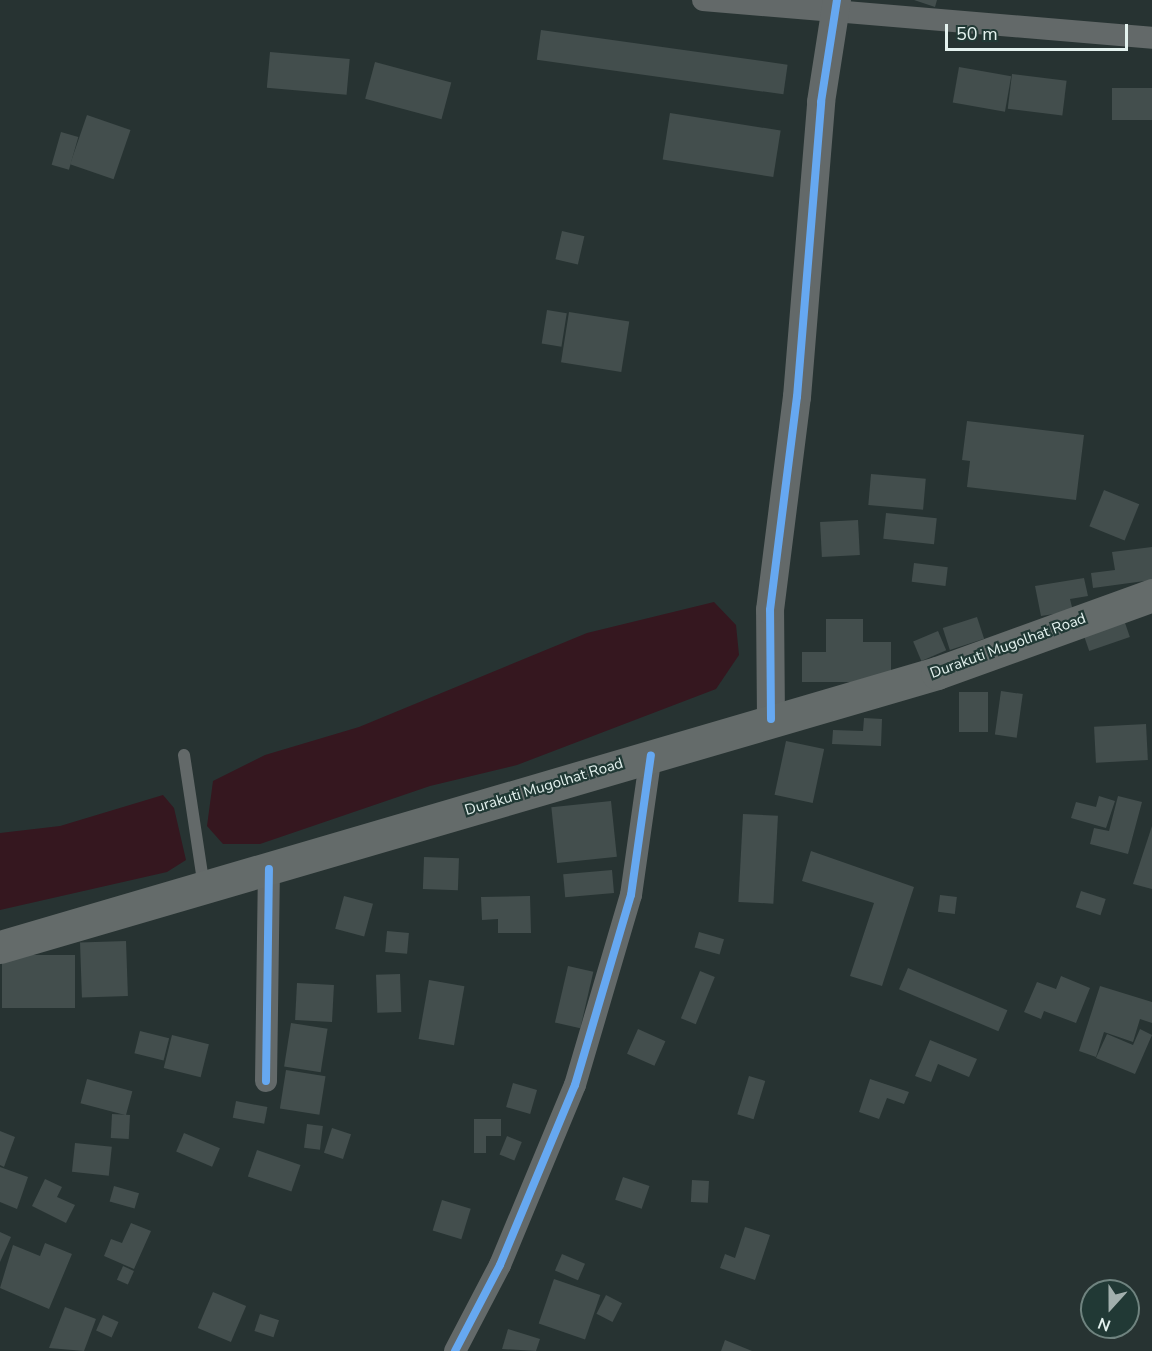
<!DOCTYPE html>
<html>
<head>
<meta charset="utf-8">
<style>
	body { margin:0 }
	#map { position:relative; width:1152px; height:1351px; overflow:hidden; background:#273332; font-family:"Nunito Sans",sans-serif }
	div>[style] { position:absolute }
	.water>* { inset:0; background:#35171f }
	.building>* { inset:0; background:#434e4d; transform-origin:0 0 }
	.service>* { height:12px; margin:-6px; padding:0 6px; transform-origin:6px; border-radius:6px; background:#636969 }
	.minor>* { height:22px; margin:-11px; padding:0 11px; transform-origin:11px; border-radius:11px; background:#636969 }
	.tertiary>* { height:28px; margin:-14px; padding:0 14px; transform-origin:14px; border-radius:14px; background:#636969 }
	.secondary>* { height:33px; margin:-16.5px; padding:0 16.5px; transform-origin:16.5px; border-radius:16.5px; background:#646b6a }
	.cycleway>* { height:8px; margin:-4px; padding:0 4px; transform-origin:4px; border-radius:4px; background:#66a8f1 }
	span { translate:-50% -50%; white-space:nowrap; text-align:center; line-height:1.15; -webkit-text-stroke:4.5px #213935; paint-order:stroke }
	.street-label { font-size:15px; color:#e4f2ef }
	.north { position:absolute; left:1080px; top:1279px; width:60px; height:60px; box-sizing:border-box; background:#213935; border:2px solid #6f837f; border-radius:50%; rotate:201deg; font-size:16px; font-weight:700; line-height:24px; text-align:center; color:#e4f2ef }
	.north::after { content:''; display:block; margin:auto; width:21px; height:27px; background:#a2afad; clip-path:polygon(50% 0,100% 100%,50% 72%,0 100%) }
	.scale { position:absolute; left:945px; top:24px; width:183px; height:27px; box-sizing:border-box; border:3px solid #e4f2ef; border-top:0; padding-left:8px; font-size:18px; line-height:21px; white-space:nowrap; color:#e4f2ef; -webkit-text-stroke:4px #213935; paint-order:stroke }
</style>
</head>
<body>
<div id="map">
	<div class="water">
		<div style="clip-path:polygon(714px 602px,736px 625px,739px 655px,716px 689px,517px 765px,430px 786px,260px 844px,223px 844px,207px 826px,213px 781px,265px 755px,359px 727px,587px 633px)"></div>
		<div style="clip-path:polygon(163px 795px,174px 808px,186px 860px,167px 872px,0 910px,0 833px,60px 826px)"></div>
	</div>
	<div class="building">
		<div style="clip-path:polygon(914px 0,937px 0,935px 7px)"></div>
		<div style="left:541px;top:30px;width:249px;height:30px;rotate:8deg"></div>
		<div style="left:270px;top:52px;width:80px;height:36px;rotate:5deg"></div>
		<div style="left:375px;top:62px;width:79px;height:38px;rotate:15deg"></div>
		<div style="left:959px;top:67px;width:53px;height:36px;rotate:10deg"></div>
		<div style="left:1012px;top:74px;width:55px;height:35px;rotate:7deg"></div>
		<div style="left:1112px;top:88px;width:40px;height:32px"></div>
		<div style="left:670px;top:113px;width:112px;height:47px;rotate:9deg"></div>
		<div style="left:87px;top:115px;width:46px;height:52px;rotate:19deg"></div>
		<div style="left:61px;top:132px;width:18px;height:34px;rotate:16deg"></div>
		<div style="left:562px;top:231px;width:23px;height:29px;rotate:13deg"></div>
		<div style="left:547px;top:310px;width:20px;height:34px;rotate:9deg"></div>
		<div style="left:569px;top:312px;width:61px;height:51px;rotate:9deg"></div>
		<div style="clip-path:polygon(967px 421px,1084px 435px,1076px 500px,967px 487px,970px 461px,962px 460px)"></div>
		<div style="left:871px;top:474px;width:55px;height:31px;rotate:5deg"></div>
		<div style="left:1104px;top:490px;width:38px;height:39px;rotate:22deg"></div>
		<div style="left:886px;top:513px;width:51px;height:26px;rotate:6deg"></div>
		<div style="left:858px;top:520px;width:35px;height:38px;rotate:87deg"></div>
		<div style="clip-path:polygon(1152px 547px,1152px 580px,1093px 588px,1091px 573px,1115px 570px,1112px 552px)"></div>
		<div style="left:914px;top:563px;width:34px;height:19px;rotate:7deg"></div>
		<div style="clip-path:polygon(1084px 578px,1088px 596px,1070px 599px,1073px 611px,1041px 616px,1035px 586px)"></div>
		<div style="left:977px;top:617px;width:23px;height:36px;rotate:72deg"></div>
		<div style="clip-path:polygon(826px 619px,863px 619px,863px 642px,891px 642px,891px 682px,802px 682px,802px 652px,826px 652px)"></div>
		<div style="left:1124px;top:620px;width:18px;height:43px;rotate:71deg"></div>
		<div style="left:938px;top:631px;width:21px;height:27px;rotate:67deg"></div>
		<div style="left:1001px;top:691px;width:22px;height:44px;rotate:8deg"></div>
		<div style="left:959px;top:692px;width:29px;height:40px"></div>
		<div style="clip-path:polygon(864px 718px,882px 719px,881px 746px,832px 744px,833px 730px,863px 731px)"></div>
		<div style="left:1146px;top:724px;width:36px;height:52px;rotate:87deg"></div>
		<div style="left:786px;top:741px;width:39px;height:55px;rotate:12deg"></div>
		<div style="clip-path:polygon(1099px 796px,1115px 801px,1106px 828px,1071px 818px,1076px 802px,1096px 807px)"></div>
		<div style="clip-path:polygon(1118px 796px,1142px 802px,1128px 854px,1090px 844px,1094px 828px,1109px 831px)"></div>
		<div style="left:611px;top:801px;width:56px;height:60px;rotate:84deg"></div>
		<div style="left:743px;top:814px;width:35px;height:88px;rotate:3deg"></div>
		<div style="clip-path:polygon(1152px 826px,1152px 889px,1133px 884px)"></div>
		<div style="clip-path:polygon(811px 851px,914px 887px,882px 986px,850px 976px,874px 903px,802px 881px)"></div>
		<div style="left:424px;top:857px;width:35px;height:32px;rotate:2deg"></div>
		<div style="left:612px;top:870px;width:23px;height:49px;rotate:85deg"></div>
		<div style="left:1081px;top:891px;width:26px;height:17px;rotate:18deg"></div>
		<div style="left:940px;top:895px;width:17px;height:17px;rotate:7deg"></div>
		<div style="left:344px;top:896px;width:30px;height:34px;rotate:15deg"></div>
		<div style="clip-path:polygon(530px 896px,531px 933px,498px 933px,498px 919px,482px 920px,481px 897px)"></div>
		<div style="left:387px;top:931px;width:22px;height:21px;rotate:5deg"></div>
		<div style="left:699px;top:932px;width:26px;height:16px;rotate:16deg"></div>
		<div style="left:126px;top:941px;width:55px;height:46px;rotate:88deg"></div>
		<div style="left:75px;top:955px;width:53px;height:73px;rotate:90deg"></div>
		<div style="left:568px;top:966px;width:26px;height:58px;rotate:13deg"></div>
		<div style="left:908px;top:968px;width:108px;height:23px;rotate:23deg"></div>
		<div style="left:700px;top:971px;width:16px;height:51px;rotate:22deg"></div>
		<div style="left:400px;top:974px;width:38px;height:24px;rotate:88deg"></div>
		<div style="clip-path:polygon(1061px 976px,1090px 988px,1076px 1023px,1044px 1011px,1041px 1019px,1024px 1012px,1037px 982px,1056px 989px)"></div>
		<div style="left:429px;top:980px;width:36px;height:60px;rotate:10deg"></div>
		<div style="left:297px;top:983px;width:37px;height:37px;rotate:3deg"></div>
		<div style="clip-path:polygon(1100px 986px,1152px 1002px,1152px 1023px,1140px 1019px,1133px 1042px,1104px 1032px,1096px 1057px,1079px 1051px)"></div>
		<div style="left:291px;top:1023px;width:37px;height:44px;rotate:9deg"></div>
		<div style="left:638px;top:1029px;width:30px;height:27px;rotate:24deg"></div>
		<div style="clip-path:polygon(1140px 1029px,1152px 1035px,1135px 1074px,1096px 1058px,1107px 1034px,1133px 1045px)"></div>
		<div style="left:140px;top:1031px;width:30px;height:23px;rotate:14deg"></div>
		<div style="left:172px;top:1035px;width:38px;height:34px;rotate:14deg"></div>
		<div style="clip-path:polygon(930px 1040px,977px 1059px,969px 1077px,938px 1064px,931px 1082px,915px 1076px)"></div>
		<div style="left:286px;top:1070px;width:40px;height:39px;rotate:9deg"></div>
		<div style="left:749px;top:1076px;width:17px;height:40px;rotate:17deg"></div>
		<div style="left:87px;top:1079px;width:47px;height:25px;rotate:15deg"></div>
		<div style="clip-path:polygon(870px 1079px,909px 1092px,904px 1104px,887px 1098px,879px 1119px,859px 1112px)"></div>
		<div style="left:513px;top:1083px;width:25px;height:25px;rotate:16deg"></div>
		<div style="left:236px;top:1101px;width:32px;height:17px;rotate:11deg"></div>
		<div style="left:112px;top:1114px;width:18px;height:24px;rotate:3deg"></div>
		<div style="clip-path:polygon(474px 1119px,501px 1119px,501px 1136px,486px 1136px,486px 1153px,474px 1153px)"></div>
		<div style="left:307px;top:1124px;width:16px;height:24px;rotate:7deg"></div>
		<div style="left:332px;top:1128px;width:20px;height:26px;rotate:18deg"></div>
		<div style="clip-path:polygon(0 1131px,15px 1137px,4px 1167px,0 1165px)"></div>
		<div style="left:184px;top:1133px;width:39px;height:20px;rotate:23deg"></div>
		<div style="left:507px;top:1136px;width:16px;height:20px;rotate:22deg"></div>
		<div style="left:75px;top:1143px;width:37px;height:29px;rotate:6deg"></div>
		<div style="left:257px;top:1150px;width:46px;height:28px;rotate:19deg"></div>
		<div style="clip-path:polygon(0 1167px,28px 1177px,17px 1209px,0 1202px)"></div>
		<div style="left:623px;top:1177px;width:28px;height:24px;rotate:19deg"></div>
		<div style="clip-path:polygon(45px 1179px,62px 1187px,57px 1197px,75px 1205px,66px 1223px,32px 1206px)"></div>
		<div style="left:692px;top:1180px;width:17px;height:22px;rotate:3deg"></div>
		<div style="left:114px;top:1186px;width:26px;height:16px;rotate:16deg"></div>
		<div style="left:442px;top:1200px;width:30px;height:32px;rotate:17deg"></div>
		<div style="clip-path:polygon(131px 1223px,151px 1231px,134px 1269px,104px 1256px,111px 1239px,122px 1243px)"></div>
		<div style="clip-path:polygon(745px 1227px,770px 1235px,755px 1280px,720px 1268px,725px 1254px,735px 1258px)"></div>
		<div style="clip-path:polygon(0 1232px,11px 1237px,0 1262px)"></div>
		<div style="clip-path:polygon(45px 1243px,72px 1254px,49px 1309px,0 1288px,13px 1245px,40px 1256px)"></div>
		<div style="left:562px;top:1254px;width:25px;height:18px;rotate:23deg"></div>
		<div style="left:123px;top:1266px;width:12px;height:15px;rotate:24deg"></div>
		<div style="left:554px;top:1279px;width:49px;height:47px;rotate:19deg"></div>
		<div style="left:213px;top:1292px;width:36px;height:39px;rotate:23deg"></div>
		<div style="left:606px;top:1295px;width:18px;height:21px;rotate:27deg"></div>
		<div style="clip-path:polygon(65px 1307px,96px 1319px,84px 1351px,49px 1348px)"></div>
		<div style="left:260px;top:1314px;width:20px;height:18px;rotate:18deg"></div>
		<div style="left:103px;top:1315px;width:17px;height:17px;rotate:24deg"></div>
		<div style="clip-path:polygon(508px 1329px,540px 1339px,536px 1351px,502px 1349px)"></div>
		<div style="clip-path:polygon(725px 1340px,752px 1351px,721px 1351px)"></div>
	</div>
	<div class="service">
		<div style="left:184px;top:755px;width:134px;rotate:81.4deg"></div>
	</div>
	<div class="minor">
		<div style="left:703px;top:0;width:451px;rotate:4.8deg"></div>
		<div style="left:266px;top:1081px;width:212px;rotate:-89.2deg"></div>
		<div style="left:455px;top:1351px;width:97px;rotate:-62.4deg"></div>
		<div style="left:500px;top:1265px;width:195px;rotate:-67.4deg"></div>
		<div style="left:575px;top:1085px;width:198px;rotate:-73.6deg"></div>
		<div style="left:631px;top:895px;width:141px;rotate:-81.9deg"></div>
	</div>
	<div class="tertiary">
		<div style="left:771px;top:719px;width:109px;rotate:-90.5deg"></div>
		<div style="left:770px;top:610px;width:215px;rotate:-82.8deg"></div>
		<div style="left:797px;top:397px;width:296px;rotate:-85.3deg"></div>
		<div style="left:821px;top:102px;width:103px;rotate:-81.1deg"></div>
	</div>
	<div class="secondary">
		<div style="left:0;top:947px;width:976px;rotate:-16.3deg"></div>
		<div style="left:937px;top:673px;width:229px;rotate:-19.9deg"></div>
	</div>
	<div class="cycleway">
		<div style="left:771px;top:719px;width:109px;rotate:-90.5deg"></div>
		<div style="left:770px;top:610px;width:215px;rotate:-82.8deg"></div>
		<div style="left:797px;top:397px;width:296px;rotate:-85.3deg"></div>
		<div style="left:821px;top:102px;width:103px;rotate:-81.1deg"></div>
		<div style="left:266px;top:1081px;width:212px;rotate:-89.2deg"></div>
		<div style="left:455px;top:1351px;width:97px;rotate:-62.4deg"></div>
		<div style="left:500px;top:1265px;width:195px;rotate:-67.4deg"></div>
		<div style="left:575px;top:1085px;width:198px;rotate:-73.6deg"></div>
		<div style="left:631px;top:895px;width:141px;rotate:-81.9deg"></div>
	</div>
	<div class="street-label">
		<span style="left:1008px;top:646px;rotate:-20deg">Durakuti Mugolhat Road</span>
		<span style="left:544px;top:787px;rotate:-17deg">Durakuti Mugolhat Road</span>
	</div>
	<div class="north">N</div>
	<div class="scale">50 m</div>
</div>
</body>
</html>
